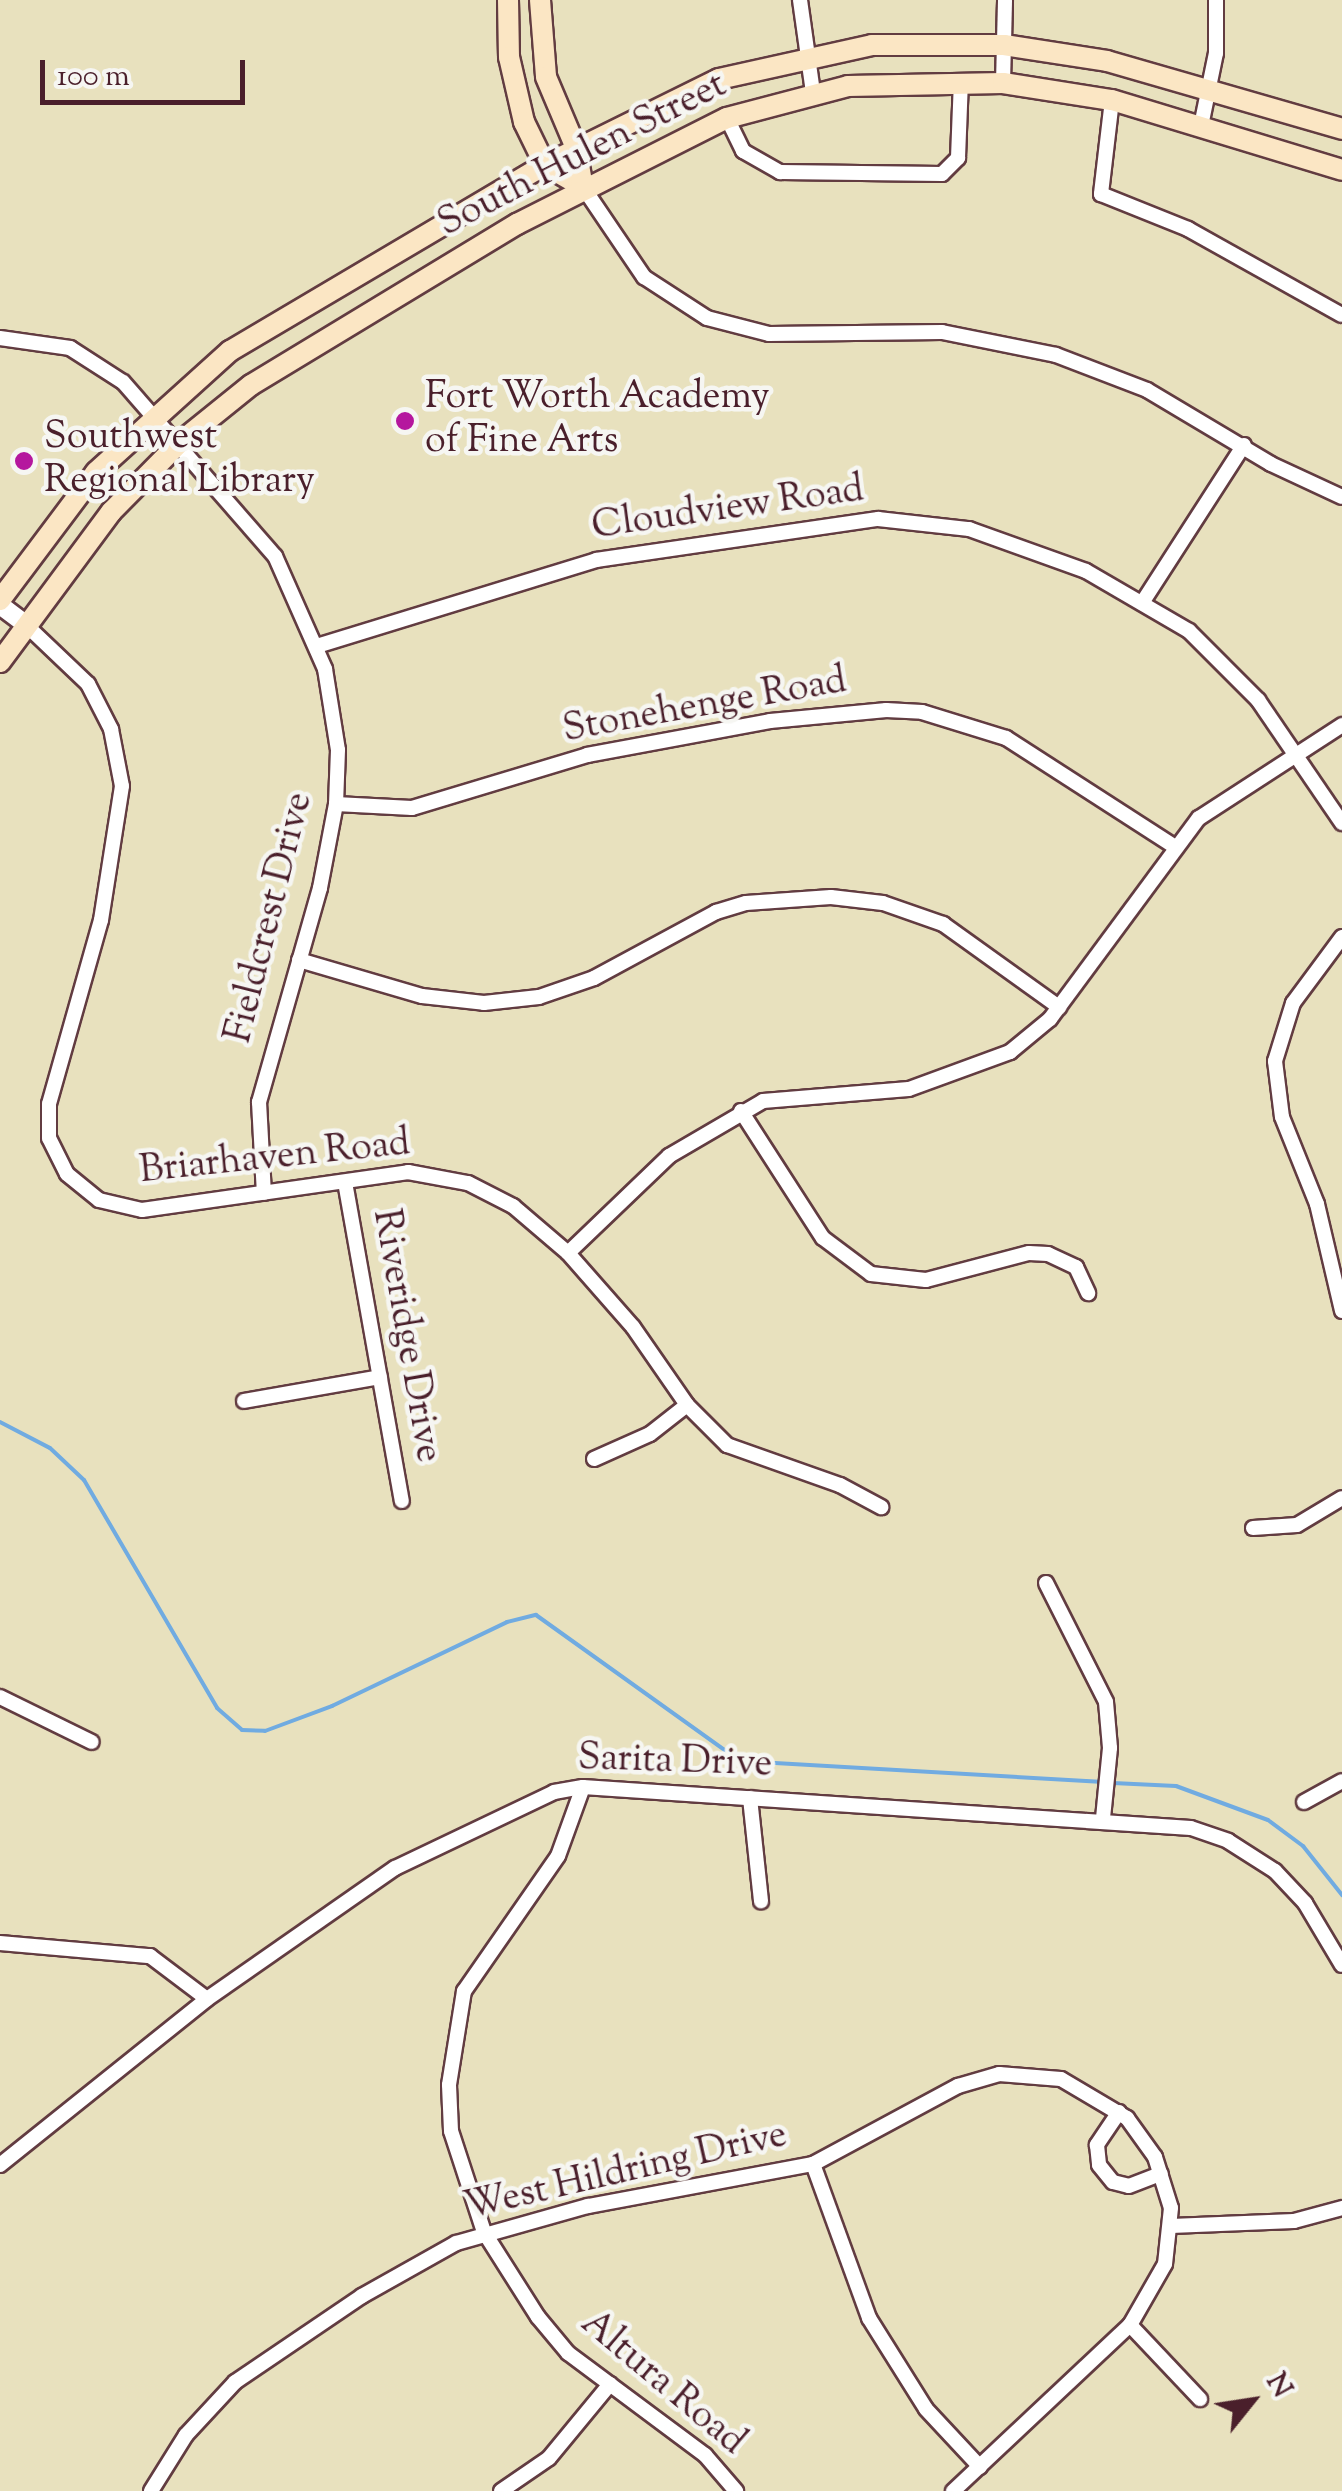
<!DOCTYPE html>
<html>
<head>
<meta charset="utf-8">
<style>
	body { margin:0 }
	#map { position:relative; width:1342px; height:2491px; overflow:hidden; background:#e8e1be; font-family:"Sorts Mill Goudy",serif }
	div>[style] { position:absolute }
	.stream>* { height:4px; margin:-2px; padding:0 2px; transform-origin:2px; border-radius:2px; background:#70abe1 }
	.roads { filter:drop-shadow(2px 0 #623c41) drop-shadow(-2px 0 #623c41) drop-shadow(0 2px #623c41) drop-shadow(0 -2px #623c41) }
	.minor>* { height:14px; margin:-7px; padding:0 7px; transform-origin:7px; border-radius:7px; background:#fff }
	.tertiary>* { height:18px; margin:-9px; padding:0 9px; transform-origin:9px; border-radius:9px; background:#fff }
	.secondary>* { height:20px; margin:-10px; padding:0 10px; transform-origin:10px; border-radius:10px; background:#fbe6c4 }
	.dots>* { width:28px; height:28px; translate:-50% -50%; box-sizing:border-box; border:5px solid #f6f6f2; border-radius:50% }
	span { translate:-50% -50%; white-space:nowrap; text-align:center; line-height:1.15; -webkit-text-stroke:9px #f6f6f2; paint-order:stroke }
	.street-label { font-size:38px; color:#4a1f2b }
	.poi-label { font-size:38px; color:#4a1f2b }
	.left { translate:0 -50%; text-align:left }
	.north { position:absolute; left:1202px; top:2351px; width:100px; height:100px; -webkit-text-stroke:8px #f6f6f2; paint-order:stroke; rotate:60deg; font-size:28px; font-weight:700; line-height:40px; text-align:center; color:#4a1f2b }
	.north::after { content:''; display:block; margin:auto; width:35px; height:45px; background:#4a1f2b; clip-path:polygon(50% 0,100% 100%,50% 72%,0 100%) }
	.scale { position:absolute; left:40px; top:60px; width:205px; height:45px; box-sizing:border-box; border:5px solid #4a1f2b; border-top:0; padding-left:12px; font-size:30px; line-height:35px; white-space:nowrap; color:#4a1f2b; -webkit-text-stroke:8px #f6f6f2; paint-order:stroke }
</style>
</head>
<body>
<div id="map">
	<div class="stream">
		<div style="left:0;top:1422px;width:56px;rotate:27.5deg"></div>
		<div style="left:50px;top:1448px;width:47px;rotate:43.3deg"></div>
		<div style="left:84px;top:1480px;width:264px;rotate:59.7deg"></div>
		<div style="left:217px;top:1708px;width:33px;rotate:41deg"></div>
		<div style="left:242px;top:1730px;width:23px;rotate:2deg"></div>
		<div style="left:265px;top:1731px;width:72px;rotate:-20.5deg"></div>
		<div style="left:332px;top:1706px;width:194px;rotate:-25.6deg"></div>
		<div style="left:507px;top:1622px;width:30px;rotate:-14deg"></div>
		<div style="left:536px;top:1615px;width:251px;rotate:35.6deg"></div>
		<div style="left:740px;top:1761px;width:364px;rotate:3.3deg"></div>
		<div style="left:1113px;top:1783px;width:63px;rotate:2.7deg"></div>
		<div style="left:1176px;top:1786px;width:98px;rotate:20.3deg"></div>
		<div style="left:1268px;top:1820px;width:44px;rotate:36.6deg"></div>
		<div style="left:1303px;top:1846px;width:63px;rotate:51.5deg"></div>
	</div>
	<div class="roads">
		<div class="minor">
			<div style="left:800px;top:0;width:93px;rotate:82deg"></div>
			<div style="left:1003px;top:83px;width:83px;rotate:-88.6deg"></div>
			<div style="left:1112px;top:100px;width:95px;rotate:96.7deg"></div>
			<div style="left:1101px;top:194px;width:94px;rotate:21.9deg"></div>
			<div style="left:1188px;top:229px;width:176px;rotate:29.2deg"></div>
			<div style="left:727px;top:118px;width:37px;rotate:64deg"></div>
			<div style="left:743px;top:151px;width:43px;rotate:29.6deg"></div>
			<div style="left:780px;top:172px;width:162px;rotate:0.7deg"></div>
			<div style="left:942px;top:174px;width:23px;rotate:-45deg"></div>
			<div style="left:958px;top:158px;width:77px;rotate:-87.8deg"></div>
			<div style="left:1201px;top:126px;width:75px;rotate:-78.4deg"></div>
			<div style="left:1216px;top:53px;width:53px;rotate:-90deg"></div>
			<div style="left:583px;top:187px;width:109px;rotate:55.9deg"></div>
			<div style="left:644px;top:277px;width:75px;rotate:33.1deg"></div>
			<div style="left:707px;top:318px;width:64px;rotate:14.5deg"></div>
			<div style="left:769px;top:334px;width:173px;rotate:-0.7deg"></div>
			<div style="left:942px;top:332px;width:116px;rotate:11.4deg"></div>
			<div style="left:1056px;top:355px;width:97px;rotate:21deg"></div>
			<div style="left:1147px;top:390px;width:144px;rotate:30.8deg"></div>
			<div style="left:1271px;top:464px;width:78px;rotate:24.9deg"></div>
			<div style="left:0;top:338px;width:71px;rotate:8.1deg"></div>
			<div style="left:70px;top:348px;width:63px;rotate:32.7deg"></div>
			<div style="left:123px;top:382px;width:231px;rotate:48.9deg"></div>
			<div style="left:275px;top:556px;width:124px;rotate:66.1deg"></div>
			<div style="left:325px;top:669px;width:82px;rotate:80.9deg"></div>
			<div style="left:338px;top:750px;width:54px;rotate:92.1deg"></div>
			<div style="left:336px;top:804px;width:86px;rotate:100.8deg"></div>
			<div style="left:320px;top:888px;width:223px;rotate:105.9deg"></div>
			<div style="left:259px;top:1102px;width:91px;rotate:86.9deg"></div>
			<div style="left:1142px;top:603px;width:188px;rotate:-57.2deg"></div>
			<div style="left:25px;top:624px;width:87px;rotate:43.6deg"></div>
			<div style="left:88px;top:684px;width:51px;rotate:62.9deg"></div>
			<div style="left:111px;top:729px;width:58px;rotate:79.1deg"></div>
			<div style="left:122px;top:786px;width:136px;rotate:98.9deg"></div>
			<div style="left:101px;top:920px;width:191px;rotate:105.8deg"></div>
			<div style="left:49px;top:1104px;width:34px;rotate:90deg"></div>
			<div style="left:49px;top:1138px;width:40px;rotate:63.4deg"></div>
			<div style="left:67px;top:1174px;width:41px;rotate:39.1deg"></div>
			<div style="left:99px;top:1200px;width:44px;rotate:13.1deg"></div>
			<div style="left:142px;top:1210px;width:269px;rotate:-8.1deg"></div>
			<div style="left:408px;top:1172px;width:61px;rotate:10.4deg"></div>
			<div style="left:468px;top:1183px;width:51px;rotate:27.1deg"></div>
			<div style="left:513px;top:1206px;width:72px;rotate:40.5deg"></div>
			<div style="left:568px;top:1253px;width:98px;rotate:48.7deg"></div>
			<div style="left:633px;top:1327px;width:95px;rotate:55.3deg"></div>
			<div style="left:687px;top:1405px;width:57px;rotate:45deg"></div>
			<div style="left:727px;top:1445px;width:120px;rotate:19.5deg"></div>
			<div style="left:840px;top:1485px;width:47px;rotate:28.2deg"></div>
			<div style="left:317px;top:646px;width:292px;rotate:-17.1deg"></div>
			<div style="left:596px;top:560px;width:285px;rotate:-8.3deg"></div>
			<div style="left:878px;top:519px;width:92px;rotate:6.3deg"></div>
			<div style="left:969px;top:529px;width:124px;rotate:19.7deg"></div>
			<div style="left:1086px;top:571px;width:119px;rotate:30.2deg"></div>
			<div style="left:1189px;top:631px;width:98px;rotate:45deg"></div>
			<div style="left:1258px;top:700px;width:149px;rotate:55.7deg"></div>
			<div style="left:336px;top:804px;width:76px;rotate:3deg"></div>
			<div style="left:412px;top:808px;width:183px;rotate:-16.8deg"></div>
			<div style="left:587px;top:755px;width:186px;rotate:-10.5deg"></div>
			<div style="left:770px;top:721px;width:117px;rotate:-5.4deg"></div>
			<div style="left:886px;top:710px;width:36px;rotate:3deg"></div>
			<div style="left:922px;top:712px;width:88px;rotate:17.2deg"></div>
			<div style="left:1006px;top:738px;width:201px;rotate:32.8deg"></div>
			<div style="left:1342px;top:937px;width:82px;rotate:126.6deg"></div>
			<div style="left:1293px;top:1003px;width:61px;rotate:107.2deg"></div>
			<div style="left:1275px;top:1061px;width:56px;rotate:82.9deg"></div>
			<div style="left:1282px;top:1117px;width:94px;rotate:68.1deg"></div>
			<div style="left:1317px;top:1204px;width:110px;rotate:76.8deg"></div>
			<div style="left:299px;top:960px;width:128px;rotate:16.3deg"></div>
			<div style="left:422px;top:996px;width:62px;rotate:6.4deg"></div>
			<div style="left:484px;top:1003px;width:55px;rotate:-6.2deg"></div>
			<div style="left:539px;top:997px;width:58px;rotate:-19.1deg"></div>
			<div style="left:594px;top:978px;width:139px;rotate:-28.4deg"></div>
			<div style="left:716px;top:912px;width:31px;rotate:-17deg"></div>
			<div style="left:746px;top:903px;width:85px;rotate:-4deg"></div>
			<div style="left:831px;top:897px;width:52px;rotate:6.6deg"></div>
			<div style="left:883px;top:903px;width:64px;rotate:19.3deg"></div>
			<div style="left:943px;top:924px;width:143px;rotate:35.6deg"></div>
			<div style="left:741px;top:1111px;width:151px;rotate:57.2deg"></div>
			<div style="left:823px;top:1238px;width:60px;rotate:36.9deg"></div>
			<div style="left:871px;top:1274px;width:55px;rotate:6.2deg"></div>
			<div style="left:926px;top:1280px;width:106px;rotate:-14.7deg"></div>
			<div style="left:1029px;top:1253px;width:19px;rotate:3deg"></div>
			<div style="left:1048px;top:1254px;width:31px;rotate:25deg"></div>
			<div style="left:1076px;top:1267px;width:29px;rotate:65deg"></div>
			<div style="left:345px;top:1182px;width:324px;rotate:79.9deg"></div>
			<div style="left:568px;top:1253px;width:140px;rotate:-43.8deg"></div>
			<div style="left:669px;top:1156px;width:109px;rotate:-30.3deg"></div>
			<div style="left:763px;top:1101px;width:146px;rotate:-4.7deg"></div>
			<div style="left:909px;top:1089px;width:108px;rotate:-20.1deg"></div>
			<div style="left:1010px;top:1052px;width:52px;rotate:-39.5deg"></div>
			<div style="left:1050px;top:1019px;width:250px;rotate:-53.5deg"></div>
			<div style="left:1199px;top:818px;width:171px;rotate:-33deg"></div>
			<div style="left:244px;top:1401px;width:138px;rotate:-10deg"></div>
			<div style="left:594px;top:1459px;width:61px;rotate:-24.1deg"></div>
			<div style="left:650px;top:1434px;width:47px;rotate:-38.1deg"></div>
			<div style="left:1253px;top:1528px;width:44px;rotate:-3.9deg"></div>
			<div style="left:1297px;top:1525px;width:52px;rotate:-31deg"></div>
			<div style="left:1046px;top:1583px;width:133px;rotate:63.2deg"></div>
			<div style="left:1106px;top:1702px;width:46px;rotate:85deg"></div>
			<div style="left:1110px;top:1748px;width:70px;rotate:95.7deg"></div>
			<div style="left:0;top:1697px;width:102px;rotate:26.1deg"></div>
			<div style="left:583px;top:1787px;width:73px;rotate:109.9deg"></div>
			<div style="left:558px;top:1856px;width:165px;rotate:124.8deg"></div>
			<div style="left:464px;top:1991px;width:95px;rotate:99.1deg"></div>
			<div style="left:449px;top:2085px;width:46px;rotate:87.5deg"></div>
			<div style="left:451px;top:2131px;width:106px;rotate:71.9deg"></div>
			<div style="left:484px;top:2232px;width:101px;rotate:57.6deg"></div>
			<div style="left:538px;top:2317px;width:47px;rotate:50.2deg"></div>
			<div style="left:568px;top:2353px;width:171px;rotate:36.7deg"></div>
			<div style="left:705px;top:2455px;width:48px;rotate:49.3deg"></div>
			<div style="left:750px;top:1798px;width:104px;rotate:83.9deg"></div>
			<div style="left:1304px;top:1802px;width:43px;rotate:-28.9deg"></div>
			<div style="left:0;top:1943px;width:151px;rotate:5deg"></div>
			<div style="left:150px;top:1956px;width:71px;rotate:37deg"></div>
			<div style="left:1119px;top:2112px;width:40px;rotate:124deg"></div>
			<div style="left:1097px;top:2145px;width:20px;rotate:84deg"></div>
			<div style="left:1099px;top:2165px;width:22px;rotate:51deg"></div>
			<div style="left:1113px;top:2182px;width:16px;rotate:14deg"></div>
			<div style="left:1129px;top:2186px;width:34px;rotate:-21deg"></div>
			<div style="left:813px;top:2164px;width:164px;rotate:70deg"></div>
			<div style="left:869px;top:2318px;width:107px;rotate:57.9deg"></div>
			<div style="left:926px;top:2409px;width:79px;rotate:47deg"></div>
			<div style="left:0;top:2165px;width:265px;rotate:-38.7deg"></div>
			<div style="left:207px;top:1999px;width:229px;rotate:-34.9deg"></div>
			<div style="left:395px;top:1868px;width:176px;rotate:-25.5deg"></div>
			<div style="left:554px;top:1792px;width:29px;rotate:-10deg"></div>
			<div style="left:583px;top:1787px;width:609px;rotate:3.86deg"></div>
			<div style="left:1191px;top:1828px;width:39px;rotate:19deg"></div>
			<div style="left:1228px;top:1841px;width:56px;rotate:32.6deg"></div>
			<div style="left:1275px;top:1871px;width:44px;rotate:46.8deg"></div>
			<div style="left:1305px;top:1903px;width:72px;rotate:59.2deg"></div>
			<div style="left:1171px;top:2226px;width:123px;rotate:-2.3deg"></div>
			<div style="left:1294px;top:2221px;width:50px;rotate:-15.2deg"></div>
			<div style="left:1130px;top:2325px;width:102px;rotate:46.6deg"></div>
			<div style="left:151px;top:2491px;width:66px;rotate:-58deg"></div>
			<div style="left:186px;top:2435px;width:72px;rotate:-47.2deg"></div>
			<div style="left:235px;top:2382px;width:153px;rotate:-34.1deg"></div>
			<div style="left:362px;top:2296px;width:108px;rotate:-29.4deg"></div>
			<div style="left:456px;top:2243px;width:137px;rotate:-15.7deg"></div>
			<div style="left:588px;top:2206px;width:229px;rotate:-10.6deg"></div>
			<div style="left:813px;top:2164px;width:165px;rotate:-28.3deg"></div>
			<div style="left:958px;top:2086px;width:43px;rotate:-16.3deg"></div>
			<div style="left:999px;top:2074px;width:62px;rotate:4.6deg"></div>
			<div style="left:1061px;top:2079px;width:77px;rotate:30.6deg"></div>
			<div style="left:1127px;top:2118px;width:48px;rotate:54.3deg"></div>
			<div style="left:1155px;top:2157px;width:53px;rotate:72.6deg"></div>
			<div style="left:1171px;top:2208px;width:56px;rotate:96.1deg"></div>
			<div style="left:1165px;top:2264px;width:70px;rotate:119.8deg"></div>
			<div style="left:1130px;top:2325px;width:243px;rotate:136.8deg"></div>
			<div style="left:501px;top:2491px;width:58px;rotate:-34.5deg"></div>
			<div style="left:549px;top:2458px;width:96px;rotate:-50.5deg"></div>
		</div>
		<div class="tertiary">
			<div style="left:0;top:605px;width:31px;rotate:37deg"></div>
		</div>
		<div class="secondary">
			<div style="left:508px;top:0;width:57px;rotate:89deg"></div>
			<div style="left:509px;top:57px;width:67px;rotate:77deg"></div>
			<div style="left:524px;top:122px;width:48px;rotate:64deg"></div>
			<div style="left:545px;top:165px;width:44px;rotate:30.1deg"></div>
			<div style="left:540px;top:0;width:77px;rotate:85.5deg"></div>
			<div style="left:546px;top:77px;width:77px;rotate:67.1deg"></div>
			<div style="left:576px;top:148px;width:40px;rotate:80deg"></div>
			<div style="left:0;top:600px;width:160px;rotate:-53.1deg"></div>
			<div style="left:96px;top:472px;width:181px;rotate:-42.1deg"></div>
			<div style="left:230px;top:351px;width:366px;rotate:-30.6deg"></div>
			<div style="left:545px;top:165px;width:194px;rotate:-26.3deg"></div>
			<div style="left:719px;top:79px;width:157px;rotate:-12.5deg"></div>
			<div style="left:872px;top:45px;width:132px"></div>
			<div style="left:1004px;top:45px;width:104px;rotate:8.8deg"></div>
			<div style="left:1107px;top:61px;width:245px;rotate:16.1deg"></div>
			<div style="left:0;top:662px;width:187px;rotate:-53.5deg"></div>
			<div style="left:111px;top:512px;width:97px;rotate:-45.4deg"></div>
			<div style="left:179px;top:443px;width:92px;rotate:-38.9deg"></div>
			<div style="left:251px;top:385px;width:311px;rotate:-31.2deg"></div>
			<div style="left:517px;top:224px;width:235px;rotate:-26.8deg"></div>
			<div style="left:727px;top:118px;width:125px;rotate:-14.8deg"></div>
			<div style="left:848px;top:86px;width:155px;rotate:-1.1deg"></div>
			<div style="left:1003px;top:83px;width:110px;rotate:8.9deg"></div>
			<div style="left:1112px;top:100px;width:240px;rotate:16.9deg"></div>
		</div>
	</div>
	<div class="dots">
		<div style="left:405px;top:421px;background:#b5179e"></div>
		<div style="left:24px;top:461px;background:#b5179e"></div>
	</div>
	<div class="street-label">
		<span style="left:583px;top:156px;rotate:-27deg">South Hulen Street</span>
		<span style="left:728px;top:510px;rotate:-8deg">Cloudview Road</span>
		<span style="left:705px;top:707px;rotate:-10deg">Stonehenge Road</span>
		<span style="left:271px;top:918px;rotate:-76deg">Fieldcrest Drive</span>
		<span style="left:275px;top:1159px;rotate:-6deg">Briarhaven Road</span>
		<span style="left:405px;top:1336px;rotate:80deg">Riveridge Drive</span>
		<span style="left:675px;top:1763px;rotate:2deg">Sarita Drive</span>
		<span style="left:626px;top:2173px;rotate:-13deg">West Hildring Drive</span>
		<span style="left:662px;top:2384px;rotate:40deg">Altura Road</span>
	</div>
	<div class="poi-label">
		<span class="left" style="left:425px;top:421px">Fort Worth Academy<br>of Fine Arts</span>
		<span class="left" style="left:44px;top:461px">Southwest<br>Regional Library</span>
	</div>
	<div class="north">N</div>
	<div class="scale">100 m</div>
</div>
</body>
</html>
